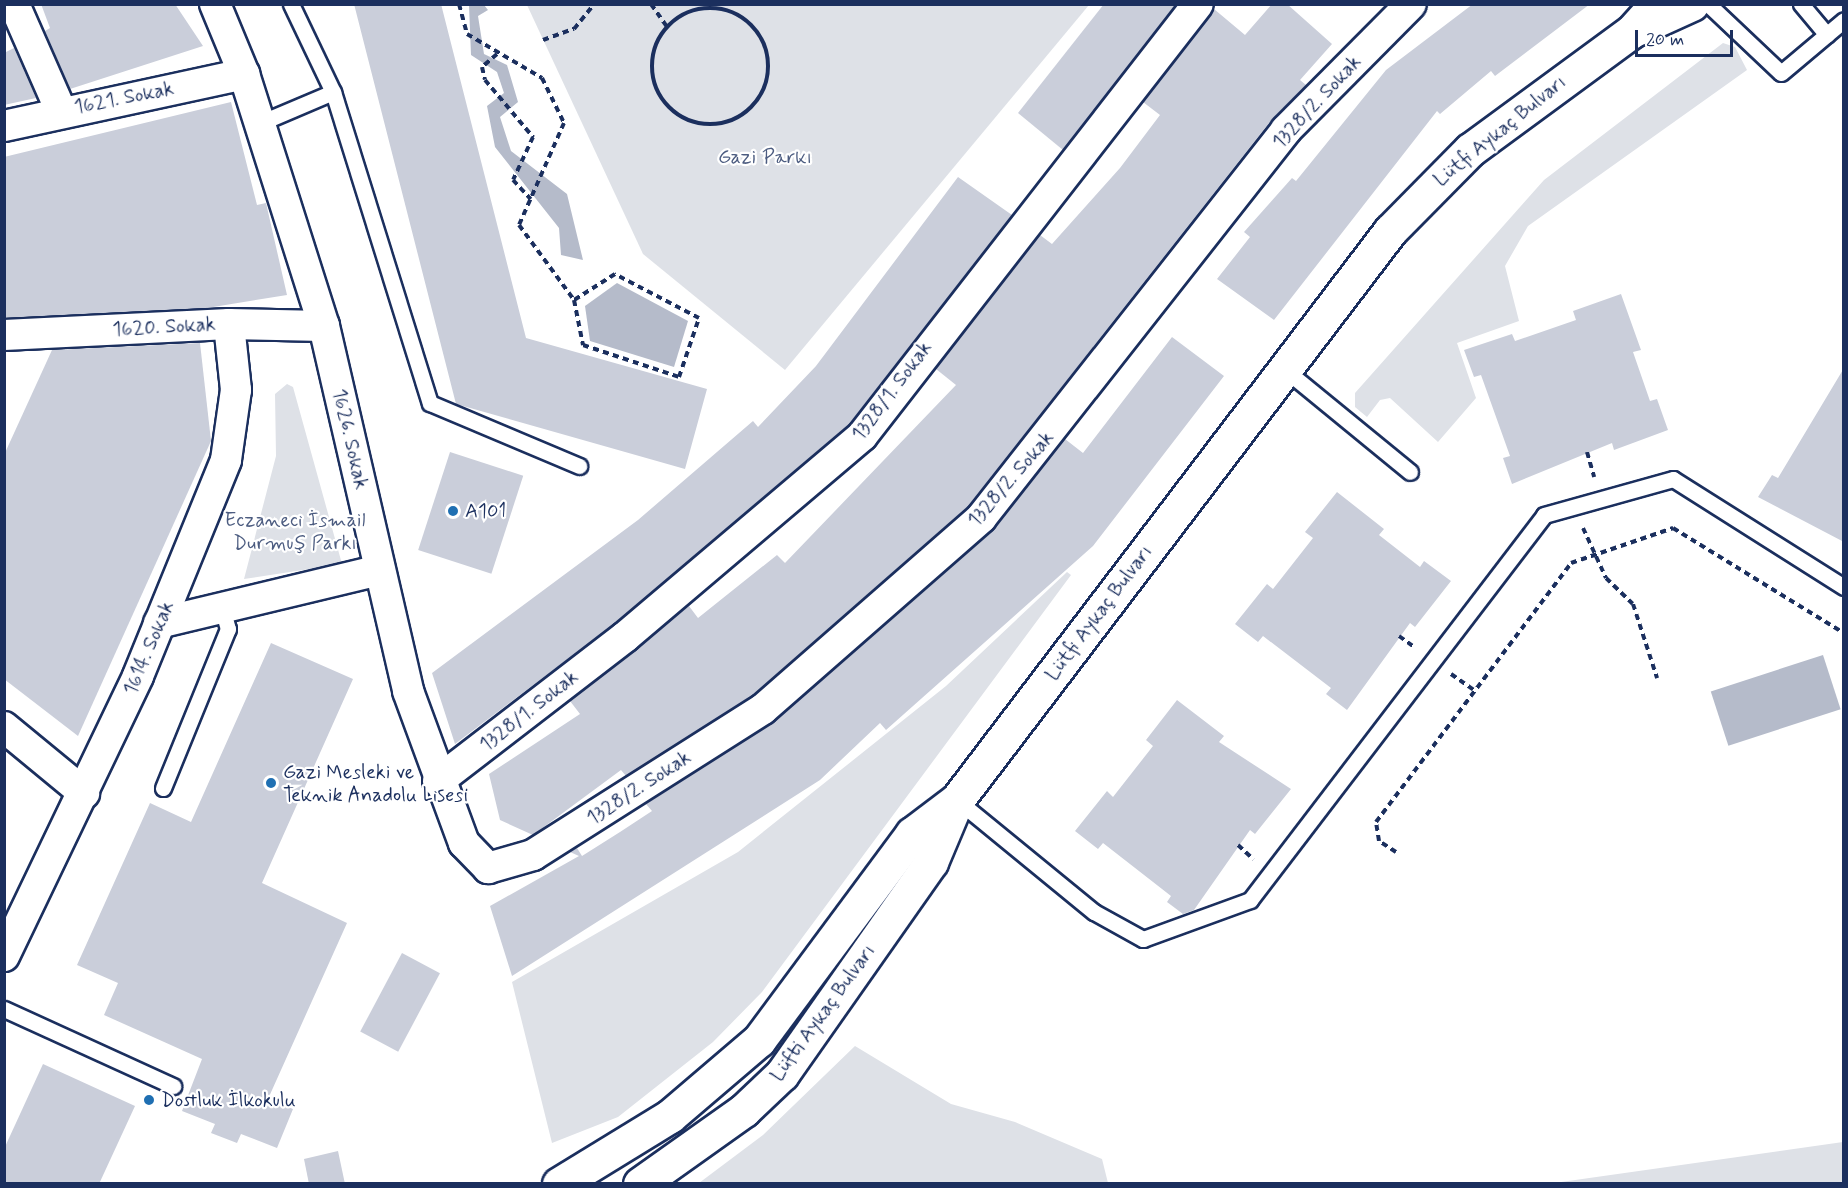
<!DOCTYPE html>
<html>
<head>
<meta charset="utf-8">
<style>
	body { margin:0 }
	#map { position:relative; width:1848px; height:1188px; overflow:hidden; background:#fff; font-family:Mynerve,sans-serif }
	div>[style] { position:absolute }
	.green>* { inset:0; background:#dee1e7 }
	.water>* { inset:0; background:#b5bbca; transform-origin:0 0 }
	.building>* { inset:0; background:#caceda; transform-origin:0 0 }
	.path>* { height:4px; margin-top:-2px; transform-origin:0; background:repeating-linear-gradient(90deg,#1b2f5e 0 6px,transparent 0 10.5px) }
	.path>.ring { margin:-2px; padding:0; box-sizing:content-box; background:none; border:4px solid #1b2f5e; border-radius:50% }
	.roads { filter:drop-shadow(2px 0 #1b2f5e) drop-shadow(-2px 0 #1b2f5e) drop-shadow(0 2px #1b2f5e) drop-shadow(0 -2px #1b2f5e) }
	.service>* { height:15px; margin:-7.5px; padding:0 7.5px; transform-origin:7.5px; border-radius:7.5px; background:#fff }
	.minor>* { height:30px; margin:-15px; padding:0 15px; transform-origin:15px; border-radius:15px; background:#fff }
	.primary>* { height:33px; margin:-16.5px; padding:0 16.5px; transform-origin:16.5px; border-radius:16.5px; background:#fff }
	.dots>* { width:16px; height:16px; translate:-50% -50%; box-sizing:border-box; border:3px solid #fff; border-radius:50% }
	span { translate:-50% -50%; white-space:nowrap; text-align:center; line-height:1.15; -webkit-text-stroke:4.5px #fff; paint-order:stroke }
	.street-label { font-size:20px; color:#1b2f5e }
	.park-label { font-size:20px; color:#4c5c80 }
	.poi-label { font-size:20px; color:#1b2f5e }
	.left { translate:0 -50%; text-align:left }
	.frame { position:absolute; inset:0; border:6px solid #1b2f5e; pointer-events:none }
	.scale { position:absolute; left:1635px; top:30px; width:98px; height:27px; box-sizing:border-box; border:3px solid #1b2f5e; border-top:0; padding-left:8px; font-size:18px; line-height:21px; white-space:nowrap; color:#1b2f5e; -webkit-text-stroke:4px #fff; paint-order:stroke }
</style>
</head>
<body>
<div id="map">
	<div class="green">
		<div style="clip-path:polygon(527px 5px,1089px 5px,785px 370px,643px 254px)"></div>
		<div style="clip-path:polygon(1723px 43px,1735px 47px,1747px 70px,1528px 226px,1505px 266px,1519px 321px,1457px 343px,1476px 398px,1438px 442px,1390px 398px,1380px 400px,1367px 417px,1355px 407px,1355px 393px,1544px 180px)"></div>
		<div style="clip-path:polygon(287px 384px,293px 387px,342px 564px,244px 579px,276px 456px,275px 394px)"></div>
		<div style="clip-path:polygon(1067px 572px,1071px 575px,762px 992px,713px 1042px,618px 1117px,552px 1143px,512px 982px,738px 852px,946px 686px)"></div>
		<div style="clip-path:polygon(855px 1046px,951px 1104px,1015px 1122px,1102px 1159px,1108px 1183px,699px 1183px,763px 1135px)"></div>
		<div style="clip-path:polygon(1843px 1142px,1843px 1183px,1554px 1183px)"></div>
	</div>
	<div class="water">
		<div style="clip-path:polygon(469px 5px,484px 5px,488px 10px,478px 16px,484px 54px,507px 65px,518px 102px,500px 117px,511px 151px,567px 194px,583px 260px,561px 255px,559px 228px,495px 147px,487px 106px,504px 93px,497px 72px,471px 55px)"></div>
		<div style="clip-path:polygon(617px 283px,688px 321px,674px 367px,590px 341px,585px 306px)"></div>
		<div style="left:1823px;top:655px;width:57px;height:118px;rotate:72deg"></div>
	</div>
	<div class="building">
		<div style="clip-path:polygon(41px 4px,175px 4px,203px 46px,70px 89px,45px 31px,50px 28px)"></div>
		<div style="clip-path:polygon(354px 4px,441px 4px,526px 338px,707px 389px,685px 469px,456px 404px)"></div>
		<div style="clip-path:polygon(1104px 4px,1176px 4px,1063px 150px,1018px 113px)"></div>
		<div style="clip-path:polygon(1272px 4px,1287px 4px,1332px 44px,1300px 80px,1306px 85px,1272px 119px,968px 506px,753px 695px,626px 776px,621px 770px,533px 835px,500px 820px,489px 774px,580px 714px,570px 701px,689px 606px,698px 618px,777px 555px,785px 563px,956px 385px,936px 369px,1040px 235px,1052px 244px,1120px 168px,1160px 115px,1143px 102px,1214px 9px,1245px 35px)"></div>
		<div style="clip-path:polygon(1473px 4px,1590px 4px,1495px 76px,1491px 71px,1440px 114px,1437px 111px,1274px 320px,1217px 279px,1250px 237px,1244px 232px,1292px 178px,1296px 181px,1386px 70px)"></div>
		<div style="clip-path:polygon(14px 48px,36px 98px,4px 105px,4px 53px)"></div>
		<div style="clip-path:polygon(231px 102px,257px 205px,266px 203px,287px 295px,207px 308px,4px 318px,4px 157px)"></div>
		<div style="clip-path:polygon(958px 177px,1012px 215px,849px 424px,614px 624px,455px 744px,432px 673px,638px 520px,753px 421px,758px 427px,816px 366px)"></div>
		<div style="clip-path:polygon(1621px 294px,1641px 350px,1633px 352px,1650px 401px,1657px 399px,1668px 430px,1614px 450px,1612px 443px,1512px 484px,1503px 458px,1510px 456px,1481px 375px,1474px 377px,1464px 350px,1512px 334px,1515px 341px,1576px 320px,1573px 311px)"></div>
		<div style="clip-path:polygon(1172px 337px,1224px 376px,1093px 546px,886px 730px,880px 723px,820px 780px,512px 976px,490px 906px,579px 856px,570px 852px,577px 848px,582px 856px,620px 832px,652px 811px,646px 804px,774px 722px,993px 531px,1065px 439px,1083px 453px)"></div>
		<div style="clip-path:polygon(200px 343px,211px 441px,78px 736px,4px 679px,4px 455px,52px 350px)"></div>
		<div style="clip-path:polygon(1844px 368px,1844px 542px,1758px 497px,1772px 475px,1778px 478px)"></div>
		<div style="left:450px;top:452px;width:77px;height:103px;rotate:18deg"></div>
		<div style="clip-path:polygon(1337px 492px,1384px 529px,1379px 535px,1420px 567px,1424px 561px,1451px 581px,1415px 627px,1410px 623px,1347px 710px,1326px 694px,1331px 688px,1263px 636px,1258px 642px,1235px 624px,1267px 584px,1273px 589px,1313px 538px,1305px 532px)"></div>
		<div style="clip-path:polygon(271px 643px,353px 679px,262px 883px,347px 923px,268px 1099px,293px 1109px,277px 1148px,241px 1134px,237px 1143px,211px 1133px,215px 1124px,182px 1111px,202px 1059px,104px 1015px,118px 983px,77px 965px,150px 803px,191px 822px)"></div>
		<div style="clip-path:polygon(1177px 700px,1224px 736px,1219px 742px,1291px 789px,1255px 834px,1250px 830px,1194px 910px,1183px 914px,1167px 902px,1171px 896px,1103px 843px,1098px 849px,1075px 831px,1107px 791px,1113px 797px,1153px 746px,1146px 740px)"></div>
		<div style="left:402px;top:953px;width:43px;height:89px;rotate:28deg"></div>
		<div style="clip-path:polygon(43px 1064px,135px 1106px,99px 1184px,4px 1184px,4px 1149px)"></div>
		<div style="clip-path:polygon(338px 1151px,345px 1184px,309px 1184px,304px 1159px)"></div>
	</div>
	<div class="path">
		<div style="left:459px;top:4px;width:31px;rotate:75deg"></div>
		<div style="left:467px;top:34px;width:87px;rotate:30.4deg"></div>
		<div style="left:542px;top:78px;width:50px;rotate:63.9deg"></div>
		<div style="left:564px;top:123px;width:111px;rotate:113.8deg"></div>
		<div style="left:519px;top:225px;width:93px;rotate:53.7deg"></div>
		<div style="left:574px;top:300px;width:46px;rotate:78.7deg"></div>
		<div style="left:583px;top:345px;width:101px;rotate:18.4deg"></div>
		<div style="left:679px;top:377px;width:62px;rotate:-71.3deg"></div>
		<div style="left:699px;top:318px;width:95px;rotate:-152.4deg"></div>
		<div style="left:615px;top:274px;width:49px;rotate:147.6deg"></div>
		<div style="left:651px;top:4px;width:28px;rotate:55deg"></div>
		<div class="ring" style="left:652px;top:8px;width:112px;height:112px"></div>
		<div style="left:543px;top:40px;width:33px;rotate:-20deg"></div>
		<div style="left:574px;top:29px;width:32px;rotate:-51deg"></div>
		<div style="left:497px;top:54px;width:20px;rotate:139deg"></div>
		<div style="left:482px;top:67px;width:13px;rotate:77deg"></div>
		<div style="left:485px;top:80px;width:75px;rotate:49.9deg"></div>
		<div style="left:533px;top:137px;width:47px;rotate:114.9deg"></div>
		<div style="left:513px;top:180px;width:26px;rotate:47deg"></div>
		<div style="left:1587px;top:452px;width:26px;rotate:74deg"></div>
		<div style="left:1583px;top:528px;width:55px;rotate:65.3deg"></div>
		<div style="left:1606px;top:578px;width:37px;rotate:44deg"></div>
		<div style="left:1633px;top:604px;width:78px;rotate:72deg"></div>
		<div style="left:1399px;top:636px;width:19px;rotate:36deg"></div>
		<div style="left:1451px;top:674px;width:29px;rotate:35deg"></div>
		<div style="left:1238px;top:845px;width:21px;rotate:43deg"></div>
		<div style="left:1396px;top:852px;width:20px;rotate:-147deg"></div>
		<div style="left:1379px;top:841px;width:19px;rotate:-99deg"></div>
		<div style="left:1376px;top:822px;width:324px;rotate:-53deg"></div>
		<div style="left:1571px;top:563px;width:108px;rotate:-18.9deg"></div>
		<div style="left:1673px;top:528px;width:201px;rotate:31.6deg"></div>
	</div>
	<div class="roads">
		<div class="service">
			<div style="left:291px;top:4px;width:98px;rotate:64.5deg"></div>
			<div style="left:333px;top:92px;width:326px;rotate:72.7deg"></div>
			<div style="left:430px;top:403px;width:162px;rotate:22.9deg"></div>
			<div style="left:1708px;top:4px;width:100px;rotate:43.4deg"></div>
			<div style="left:1781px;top:73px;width:82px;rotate:-40.1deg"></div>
			<div style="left:1801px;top:4px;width:40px;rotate:50deg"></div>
			<div style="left:260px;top:123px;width:79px;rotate:-23deg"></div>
			<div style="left:1283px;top:368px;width:164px;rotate:39.3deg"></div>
			<div style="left:163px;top:788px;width:172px;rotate:-67.8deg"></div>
			<div style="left:228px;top:629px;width:22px;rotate:-106deg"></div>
			<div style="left:957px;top:800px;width:177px;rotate:39.3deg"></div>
			<div style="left:1094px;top:912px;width:56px;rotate:28.9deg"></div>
			<div style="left:1143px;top:939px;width:114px;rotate:-20deg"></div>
			<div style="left:1250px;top:900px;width:484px;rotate:-52.6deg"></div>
			<div style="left:1544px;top:515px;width:134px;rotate:-15.6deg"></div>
			<div style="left:1673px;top:479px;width:202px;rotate:32.3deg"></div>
			<div style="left:4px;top:1009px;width:186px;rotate:24.5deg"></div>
		</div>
		<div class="minor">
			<div style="left:14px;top:4px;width:117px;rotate:66.3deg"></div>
			<div style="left:215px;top:4px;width:76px;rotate:67.5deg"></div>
			<div style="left:244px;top:74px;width:264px;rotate:72.4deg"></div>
			<div style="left:324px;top:326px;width:375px;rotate:77deg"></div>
			<div style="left:408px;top:691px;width:162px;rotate:69.8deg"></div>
			<div style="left:464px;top:843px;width:35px;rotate:46deg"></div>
			<div style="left:488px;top:868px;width:47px;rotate:-16.1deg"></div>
			<div style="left:533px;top:855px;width:272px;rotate:-32.4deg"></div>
			<div style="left:763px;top:709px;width:290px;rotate:-41.2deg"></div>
			<div style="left:981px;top:518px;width:494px;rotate:-51.8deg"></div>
			<div style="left:1286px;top:130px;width:177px;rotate:-45.2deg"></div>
			<div style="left:4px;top:126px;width:246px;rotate:-12.2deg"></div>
			<div style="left:4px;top:335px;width:225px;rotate:-2.8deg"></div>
			<div style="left:229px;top:324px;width:95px;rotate:1.2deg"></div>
			<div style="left:159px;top:623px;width:227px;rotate:-13.5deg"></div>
			<div style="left:4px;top:727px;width:104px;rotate:39.5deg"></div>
			<div style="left:438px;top:781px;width:236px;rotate:-37.6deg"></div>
			<div style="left:625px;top:637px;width:311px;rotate:-40.3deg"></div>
			<div style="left:862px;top:436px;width:547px;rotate:-52.13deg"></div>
			<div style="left:4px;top:956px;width:310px;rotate:-64.4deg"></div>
			<div style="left:138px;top:676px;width:233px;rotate:-67.8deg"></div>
			<div style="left:226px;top:460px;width:71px;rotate:-81.9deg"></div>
			<div style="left:236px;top:390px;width:66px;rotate:-96.1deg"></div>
		</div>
		<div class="primary">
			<div style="left:1639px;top:28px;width:58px;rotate:-24.4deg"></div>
			<div style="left:559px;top:1184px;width:130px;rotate:-31.5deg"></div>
			<div style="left:670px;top:1116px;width:117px;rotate:-40.5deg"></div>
			<div style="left:759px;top:1040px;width:257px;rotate:-53.4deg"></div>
			<div style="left:912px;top:834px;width:56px;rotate:-37.1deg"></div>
			<div style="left:957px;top:800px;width:715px;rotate:-52.73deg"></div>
			<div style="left:1390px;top:231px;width:114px;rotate:-45.4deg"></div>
			<div style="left:1470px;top:150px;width:201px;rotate:-36.3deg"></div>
			<div style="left:1632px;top:31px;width:36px;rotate:-48deg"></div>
			<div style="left:640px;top:1184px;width:128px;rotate:-35.4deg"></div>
			<div style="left:744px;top:1110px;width:52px;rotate:-43.5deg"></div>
			<div style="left:782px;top:1074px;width:259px;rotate:-54.9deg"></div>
			<div style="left:931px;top:862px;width:67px;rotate:-67.2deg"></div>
		</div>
	</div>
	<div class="dots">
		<div style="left:453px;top:511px;background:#1f6fb2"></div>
		<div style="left:271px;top:783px;background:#1f6fb2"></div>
		<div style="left:149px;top:1100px;background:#1f6fb2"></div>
	</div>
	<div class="street-label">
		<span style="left:124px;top:98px;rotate:-11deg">1621. Sokak</span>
		<span style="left:1317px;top:102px;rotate:-47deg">1328/2. Sokak</span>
		<span style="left:1500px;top:131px;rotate:-39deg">Lütfi Aykaç Bulvarı</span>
		<span style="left:164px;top:327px;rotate:-3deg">1620. Sokak</span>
		<span style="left:892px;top:391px;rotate:-53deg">1328/1. Sokak</span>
		<span style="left:350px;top:439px;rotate:77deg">1626. Sokak</span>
		<span style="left:1011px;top:479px;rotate:-49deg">1328/2. Sokak</span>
		<span style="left:1099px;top:613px;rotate:-53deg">Lütfi Aykaç Bulvarı</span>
		<span style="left:149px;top:648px;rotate:-67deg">1614. Sokak</span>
		<span style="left:529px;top:711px;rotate:-38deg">1328/1. Sokak</span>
		<span style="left:639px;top:788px;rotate:-33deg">1328/2. Sokak</span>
		<span style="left:823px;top:1013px;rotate:-54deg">Lüfti Aykaç Bulvarı</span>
	</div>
	<div class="park-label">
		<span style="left:765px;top:157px">Gazi Parkı</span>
		<span style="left:295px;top:532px">Eczaneci İsmail<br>Durmuş Parkı</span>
	</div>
	<div class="poi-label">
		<span class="left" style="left:465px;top:511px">A101</span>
		<span class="left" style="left:283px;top:784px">Gazi Mesleki ve<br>Teknik Anadolu Lisesi</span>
		<span class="left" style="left:161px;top:1100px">Dostluk İlkokulu</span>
	</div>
	<div class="frame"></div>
	<div class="scale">20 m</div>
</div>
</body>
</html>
